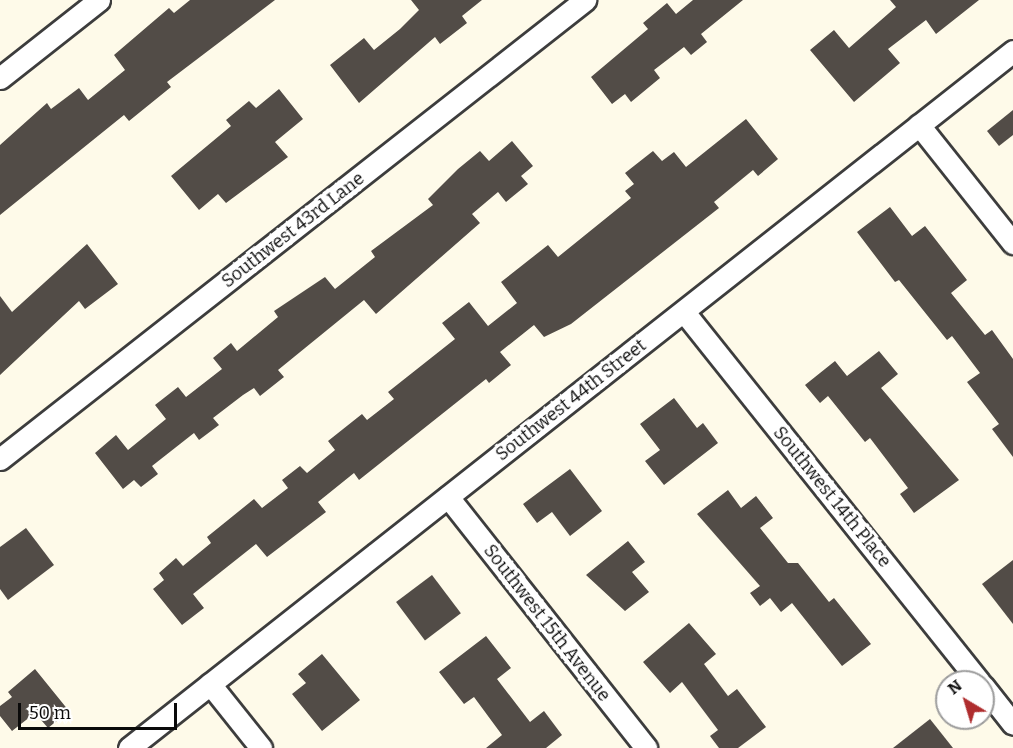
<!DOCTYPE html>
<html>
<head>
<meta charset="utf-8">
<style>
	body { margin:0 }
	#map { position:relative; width:1013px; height:748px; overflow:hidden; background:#fefae9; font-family:Bitter,serif }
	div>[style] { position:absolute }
	.building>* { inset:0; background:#524c47; transform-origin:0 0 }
	.roads { filter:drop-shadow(2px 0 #3d3d3d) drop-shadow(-2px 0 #3d3d3d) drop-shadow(0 2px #3d3d3d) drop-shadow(0 -2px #3d3d3d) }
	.street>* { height:21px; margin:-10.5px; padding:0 10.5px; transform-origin:10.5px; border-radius:10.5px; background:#fff }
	span { translate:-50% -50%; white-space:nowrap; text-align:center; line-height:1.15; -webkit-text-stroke:6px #fff; paint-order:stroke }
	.street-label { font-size:18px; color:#0a0a0a }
	.north { position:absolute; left:935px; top:670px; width:60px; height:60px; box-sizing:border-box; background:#fff; border:2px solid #9d9d9d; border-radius:50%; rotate:322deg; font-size:16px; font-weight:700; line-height:24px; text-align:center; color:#0a0a0a }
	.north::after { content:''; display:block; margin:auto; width:21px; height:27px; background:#af2d2e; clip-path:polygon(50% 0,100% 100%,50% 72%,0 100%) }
	.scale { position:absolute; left:18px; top:703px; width:159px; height:27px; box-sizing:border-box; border:3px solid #0a0a0a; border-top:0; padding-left:8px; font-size:18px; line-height:21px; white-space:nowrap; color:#0a0a0a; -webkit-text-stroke:4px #fff; paint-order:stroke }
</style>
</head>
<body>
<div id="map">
	<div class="building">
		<div style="clip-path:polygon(190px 0,275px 0,167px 82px,171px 87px,129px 121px,124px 115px,0 215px,0 145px,47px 103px,51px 109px,79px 88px,88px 100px,125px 70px,114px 55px,169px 8px,174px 13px)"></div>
		<div style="clip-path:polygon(411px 0,482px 0,462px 16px,467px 23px,440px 44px,435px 37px,359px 103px,330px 65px,364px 38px,374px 50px,400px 29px,419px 10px)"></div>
		<div style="clip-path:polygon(693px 0,743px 0,701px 34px,707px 42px,691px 55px,684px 47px,654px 70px,660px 78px,631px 102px,625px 94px,612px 104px,591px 77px,648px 29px,643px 23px,667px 3px,676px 14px)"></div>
		<div style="clip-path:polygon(890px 0,979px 0,936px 34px,926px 20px,888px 49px,900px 63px,854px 102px,810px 50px,834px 30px,849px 48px,896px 7px)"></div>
		<div style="clip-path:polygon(279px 89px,303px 119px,275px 142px,288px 157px,226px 203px,218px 194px,199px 210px,171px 176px,231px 126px,226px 120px,249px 101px,256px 108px)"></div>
		<div style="clip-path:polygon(1013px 110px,1013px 135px,999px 146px,987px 131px)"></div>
		<div style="clip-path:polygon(746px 119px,778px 159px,758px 176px,753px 170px,714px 202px,719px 208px,571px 324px,544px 337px,534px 325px,500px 352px,511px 365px,489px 383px,486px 379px,359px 480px,354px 473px,318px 502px,326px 512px,267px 557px,256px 544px,193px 594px,204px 608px,182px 625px,153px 589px,164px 580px,159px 573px,176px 558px,183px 566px,211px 543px,207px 537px,254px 499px,262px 508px,288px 488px,282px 480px,300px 466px,307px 473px,335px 450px,328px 441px,362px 414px,367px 420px,394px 399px,388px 392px,455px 339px,442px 323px,469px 302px,488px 326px,517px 303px,501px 282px,548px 245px,558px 257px,631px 198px,625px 191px,634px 184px,625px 173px,653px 151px,662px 161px,674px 152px,686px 167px)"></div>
		<div style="clip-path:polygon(512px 141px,533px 166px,521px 176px,528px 184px,506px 202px,498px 192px,472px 214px,480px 223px,376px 314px,364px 300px,278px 370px,284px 377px,260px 396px,254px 388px,243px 395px,213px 418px,219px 425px,199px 440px,194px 433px,152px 466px,158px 474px,141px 487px,134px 480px,123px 489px,95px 453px,116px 435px,128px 450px,166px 419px,155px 405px,178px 387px,186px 397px,222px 369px,213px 358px,231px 343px,237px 351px,278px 317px,274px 311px,325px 277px,335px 289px,375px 257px,371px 251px,433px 205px,428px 199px,458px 169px,480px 151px,489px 161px)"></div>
		<div style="clip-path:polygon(890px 207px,912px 236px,925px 226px,967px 280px,951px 293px,985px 335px,992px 330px,1013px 359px,1013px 457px,992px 429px,999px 424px,967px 382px,980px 373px,952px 336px,947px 340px,899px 280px,895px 282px,857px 232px)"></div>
		<div style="clip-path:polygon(87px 244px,118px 284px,85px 309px,79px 301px,0 375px,0 296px,12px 312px)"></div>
		<div style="clip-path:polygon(879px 351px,898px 374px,881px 388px,959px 480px,914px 513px,900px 494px,908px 488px,870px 438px,865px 442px,828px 396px,820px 403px,805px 385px,835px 361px,847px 376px)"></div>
		<div style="clip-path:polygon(674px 398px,697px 428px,703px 423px,718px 443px,664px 485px,645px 461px,660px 450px,640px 424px)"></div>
		<div style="clip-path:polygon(570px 469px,602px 511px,570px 536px,552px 512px,537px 523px,523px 504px)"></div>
		<div style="clip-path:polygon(728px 490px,741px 508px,756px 496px,773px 518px,760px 528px,788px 563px,798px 563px,829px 602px,834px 598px,871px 644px,842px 666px,792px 603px,781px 612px,770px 598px,760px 606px,750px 593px,760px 586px,697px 514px)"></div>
		<div style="clip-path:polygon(26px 528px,54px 565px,8px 600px,0 589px,0 547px)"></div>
		<div style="clip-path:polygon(628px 541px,645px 562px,632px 572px,649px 592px,625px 611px,586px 575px)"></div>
		<div style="clip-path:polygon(1013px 560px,1013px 624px,982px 584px)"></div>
		<div style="left:432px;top:575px;width:48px;height:45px;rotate:53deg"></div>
		<div style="clip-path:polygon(689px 623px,716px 654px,704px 664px,728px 696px,737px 689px,766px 727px,738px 748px,719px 748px,710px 736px,718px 730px,682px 682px,670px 693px,643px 662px)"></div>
		<div style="clip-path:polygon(486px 636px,511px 668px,497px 679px,530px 722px,544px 711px,562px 735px,546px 748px,486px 748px,502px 735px,474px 697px,464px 704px,439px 672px)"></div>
		<div style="clip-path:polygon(322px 654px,360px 700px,322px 731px,292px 694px,306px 683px,298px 674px)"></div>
		<div style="clip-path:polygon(35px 669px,69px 711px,48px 728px,35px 713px,12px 731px,0 716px,0 706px,12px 697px,8px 692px)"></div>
		<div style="clip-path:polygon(930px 719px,953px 748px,893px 748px)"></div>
	</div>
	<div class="roads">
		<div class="street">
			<div style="left:0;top:78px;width:126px;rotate:-38.2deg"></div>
			<div style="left:919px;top:125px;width:151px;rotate:51.5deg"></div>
			<div style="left:684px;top:312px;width:473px;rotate:51.4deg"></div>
			<div style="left:0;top:459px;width:744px;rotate:-38.12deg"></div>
			<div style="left:448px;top:497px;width:320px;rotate:51.7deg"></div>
			<div style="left:210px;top:684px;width:82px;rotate:51.4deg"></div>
			<div style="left:983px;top:686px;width:48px;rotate:51.7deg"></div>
			<div style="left:129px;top:748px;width:1126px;rotate:-38.25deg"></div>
		</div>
	</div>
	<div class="street-label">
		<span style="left:293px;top:230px;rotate:-38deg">Southwest 43rd Lane</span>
		<span style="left:571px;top:400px;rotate:-38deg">Southwest 44th Street</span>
		<span style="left:832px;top:497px;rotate:51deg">Southwest 14th Place</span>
		<span style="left:547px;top:623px;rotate:52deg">Southwest 15th Avenue</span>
	</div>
	<div class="north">N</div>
	<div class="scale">50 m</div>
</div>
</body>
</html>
